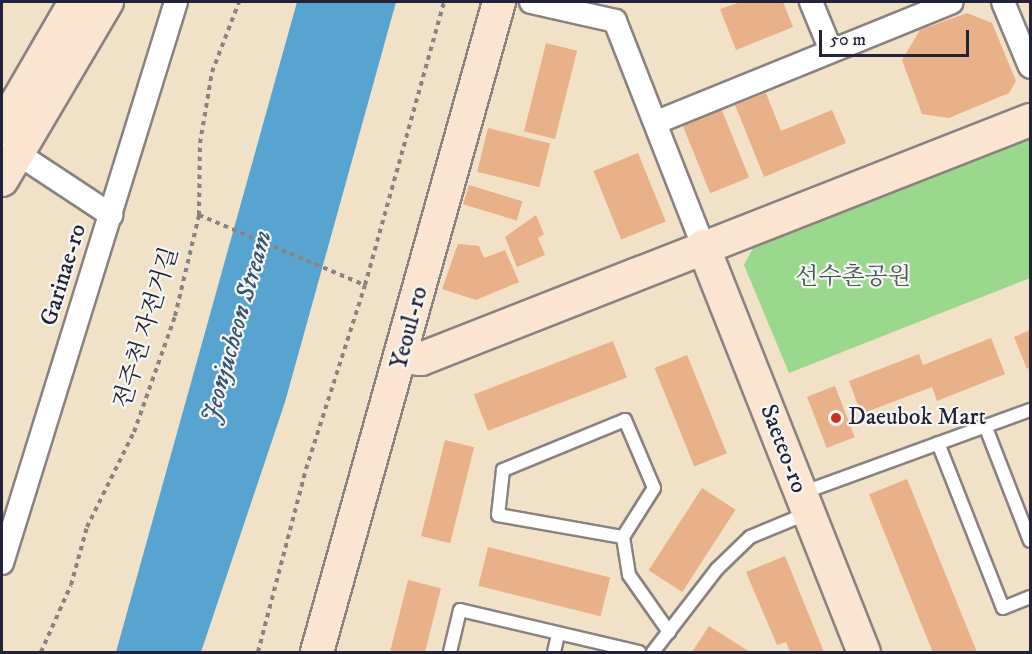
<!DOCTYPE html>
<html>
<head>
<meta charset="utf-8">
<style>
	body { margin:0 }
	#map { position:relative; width:1032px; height:654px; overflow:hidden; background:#f1e1c6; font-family:"IM FELL DW Pica","Noto Serif KR",serif }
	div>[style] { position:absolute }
	.green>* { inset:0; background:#99d88d }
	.water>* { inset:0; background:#57a4d0 }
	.building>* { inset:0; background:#e8b18a; transform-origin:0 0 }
	.path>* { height:4px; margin-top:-2px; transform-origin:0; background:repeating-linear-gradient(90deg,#8a8280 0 4.5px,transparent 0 9px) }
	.roads { filter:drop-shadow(2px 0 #8a8280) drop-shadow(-2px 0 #8a8280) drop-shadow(0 2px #8a8280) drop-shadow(0 -2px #8a8280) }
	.lane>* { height:12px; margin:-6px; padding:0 6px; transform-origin:6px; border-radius:6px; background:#fff }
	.street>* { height:22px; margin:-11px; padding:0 11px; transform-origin:11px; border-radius:11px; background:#fff }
	.secondary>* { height:32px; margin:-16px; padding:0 16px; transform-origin:16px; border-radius:16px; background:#fce5d0 }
	.dots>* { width:16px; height:16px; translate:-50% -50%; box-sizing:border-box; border:3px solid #f6f6f2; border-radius:50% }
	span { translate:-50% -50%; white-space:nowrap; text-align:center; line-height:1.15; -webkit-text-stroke:4.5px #f6f6f2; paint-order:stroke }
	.street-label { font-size:24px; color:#22223b }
	.park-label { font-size:24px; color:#465954 }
	.poi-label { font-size:24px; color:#22223b }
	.left { translate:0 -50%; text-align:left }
	.water-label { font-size:26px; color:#375677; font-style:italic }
	.frame { position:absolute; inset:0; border:3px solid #22223b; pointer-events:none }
	.scale { position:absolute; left:819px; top:30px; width:150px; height:27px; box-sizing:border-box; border:3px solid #22223b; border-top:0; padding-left:8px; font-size:18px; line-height:21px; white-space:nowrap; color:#22223b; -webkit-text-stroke:4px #f6f6f2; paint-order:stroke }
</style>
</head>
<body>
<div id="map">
	<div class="green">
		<div style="clip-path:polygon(1030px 139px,1030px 278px,789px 373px,744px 265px,755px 244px)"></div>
	</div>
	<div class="water">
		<div style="clip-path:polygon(297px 2px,396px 2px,285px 402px,201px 652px,116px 652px)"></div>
	</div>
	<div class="building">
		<div style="clip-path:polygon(741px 2px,783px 2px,793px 27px,736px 50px,720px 9px)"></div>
		<div style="clip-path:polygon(967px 13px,992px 23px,1016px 81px,1009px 93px,949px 118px,922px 114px,902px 60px,920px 30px)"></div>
		<div style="left:546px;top:43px;width:32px;height:91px;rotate:14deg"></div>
		<div style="clip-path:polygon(766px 93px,781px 131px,832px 110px,846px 143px,764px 177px,735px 105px)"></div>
		<div style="left:721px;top:108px;width:75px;height:42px;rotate:68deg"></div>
		<div style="left:488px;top:128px;width:64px;height:45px;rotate:14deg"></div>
		<div style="left:638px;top:153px;width:74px;height:48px;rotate:68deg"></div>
		<div style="left:469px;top:185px;width:56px;height:20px;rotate:17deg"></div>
		<div style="clip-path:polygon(536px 215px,544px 234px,538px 238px,545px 255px,517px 267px,505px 237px)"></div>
		<div style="clip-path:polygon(458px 244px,479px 246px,484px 258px,505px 250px,519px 282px,476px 300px,442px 289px)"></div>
		<div style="clip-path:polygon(1030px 330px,1030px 367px,1027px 369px,1014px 337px)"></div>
		<div style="clip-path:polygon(991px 338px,1005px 374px,937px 401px,932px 387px,861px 414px,849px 381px,919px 354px,923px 365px)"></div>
		<div style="left:613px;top:341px;width:39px;height:149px;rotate:69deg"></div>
		<div style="left:687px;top:355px;width:106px;height:35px;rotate:68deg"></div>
		<div style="left:835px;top:386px;width:55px;height:30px;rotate:69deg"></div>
		<div style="left:445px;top:440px;width:30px;height:99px;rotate:14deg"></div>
		<div style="left:907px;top:479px;width:186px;height:41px;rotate:68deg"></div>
		<div style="left:702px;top:488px;width:40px;height:98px;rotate:33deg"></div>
		<div style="left:488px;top:547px;width:126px;height:40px;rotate:14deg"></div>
		<div style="clip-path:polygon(785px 556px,824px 652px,790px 652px,786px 642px,777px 645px,746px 572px)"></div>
		<div style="left:408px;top:580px;width:34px;height:74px;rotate:14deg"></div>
		<div style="clip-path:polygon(709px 626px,750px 652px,692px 652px)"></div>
	</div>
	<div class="path">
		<div style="left:199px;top:215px;width:180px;rotate:22.9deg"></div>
		<div style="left:41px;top:652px;width:73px;rotate:-65.9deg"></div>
		<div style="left:71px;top:585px;width:60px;rotate:-74.6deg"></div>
		<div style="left:87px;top:527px;width:106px;rotate:-63.7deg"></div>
		<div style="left:134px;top:432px;width:123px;rotate:-70.5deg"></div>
		<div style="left:175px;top:316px;width:104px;rotate:-76.6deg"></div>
		<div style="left:199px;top:215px;width:72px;rotate:-89.2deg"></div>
		<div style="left:200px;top:143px;width:72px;rotate:-80.4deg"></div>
		<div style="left:212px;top:72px;width:75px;rotate:-68.9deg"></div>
		<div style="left:258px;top:652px;width:189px;rotate:-75.3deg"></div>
		<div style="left:306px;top:469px;width:193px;rotate:-72.2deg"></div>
		<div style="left:365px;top:285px;width:294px;rotate:-74.4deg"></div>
	</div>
	<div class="roads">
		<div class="lane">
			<div style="left:986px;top:428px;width:121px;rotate:68.7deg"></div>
			<div style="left:938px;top:443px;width:177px;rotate:68.5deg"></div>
			<div style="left:1003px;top:608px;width:29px;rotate:-22deg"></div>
			<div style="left:802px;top:493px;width:243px;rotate:-20deg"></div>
			<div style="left:623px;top:537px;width:58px;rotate:-57.7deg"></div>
			<div style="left:654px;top:488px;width:74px;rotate:-113.1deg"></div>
			<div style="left:625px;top:420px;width:132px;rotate:157.7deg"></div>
			<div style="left:503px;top:470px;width:45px;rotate:96.3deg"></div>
			<div style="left:498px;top:515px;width:127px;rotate:10deg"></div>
			<div style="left:623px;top:537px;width:38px;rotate:81deg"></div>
			<div style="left:629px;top:575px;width:70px;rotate:54.9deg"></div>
			<div style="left:450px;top:652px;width:43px;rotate:-76.6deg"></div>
			<div style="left:460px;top:610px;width:184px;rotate:13.2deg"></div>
			<div style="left:554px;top:652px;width:17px;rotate:-77deg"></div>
			<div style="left:653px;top:652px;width:105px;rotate:-52.4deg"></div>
			<div style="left:717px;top:569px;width:46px;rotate:-44.1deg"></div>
			<div style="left:750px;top:537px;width:63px;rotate:-22.5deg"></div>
		</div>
		<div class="street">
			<div style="left:531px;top:2px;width:86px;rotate:12.7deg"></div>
			<div style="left:615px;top:21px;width:242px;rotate:68.6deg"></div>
			<div style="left:811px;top:2px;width:50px;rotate:67.6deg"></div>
			<div style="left:1003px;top:2px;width:70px;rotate:67.4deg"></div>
			<div style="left:657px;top:122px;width:318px;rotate:-22.1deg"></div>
			<div style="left:2px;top:149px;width:16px;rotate:15deg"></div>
			<div style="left:17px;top:153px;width:113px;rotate:33.4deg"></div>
			<div style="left:2px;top:563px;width:587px;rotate:-72.77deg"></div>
		</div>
		<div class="secondary">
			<div style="left:2px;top:128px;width:146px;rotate:-59.9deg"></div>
			<div style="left:2px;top:180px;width:207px;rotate:-59.5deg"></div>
			<div style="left:703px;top:246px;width:437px;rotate:68.4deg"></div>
			<div style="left:402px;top:357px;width:19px;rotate:6deg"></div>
			<div style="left:421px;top:359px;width:654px;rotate:-21.43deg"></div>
			<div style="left:317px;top:652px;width:675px;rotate:-74.36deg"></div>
		</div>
	</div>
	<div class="dots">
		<div style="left:836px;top:418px;background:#c8321e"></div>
	</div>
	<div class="street-label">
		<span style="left:64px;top:275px;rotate:-73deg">Garinae-ro</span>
		<span style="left:147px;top:328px;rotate:-73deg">전주천 자전거길</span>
		<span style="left:410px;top:328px;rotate:-75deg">Yeoul-ro</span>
		<span style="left:783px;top:449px;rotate:69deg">Saeteo-ro</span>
	</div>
	<div class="park-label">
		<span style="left:853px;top:278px">선수촌공원</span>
	</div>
	<div class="poi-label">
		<span class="left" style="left:848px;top:418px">Daeubok Mart</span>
	</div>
	<div class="water-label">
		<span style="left:237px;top:327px;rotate:-74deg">Jeonjucheon Stream</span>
	</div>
	<div class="frame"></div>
	<div class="scale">50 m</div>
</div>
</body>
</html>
